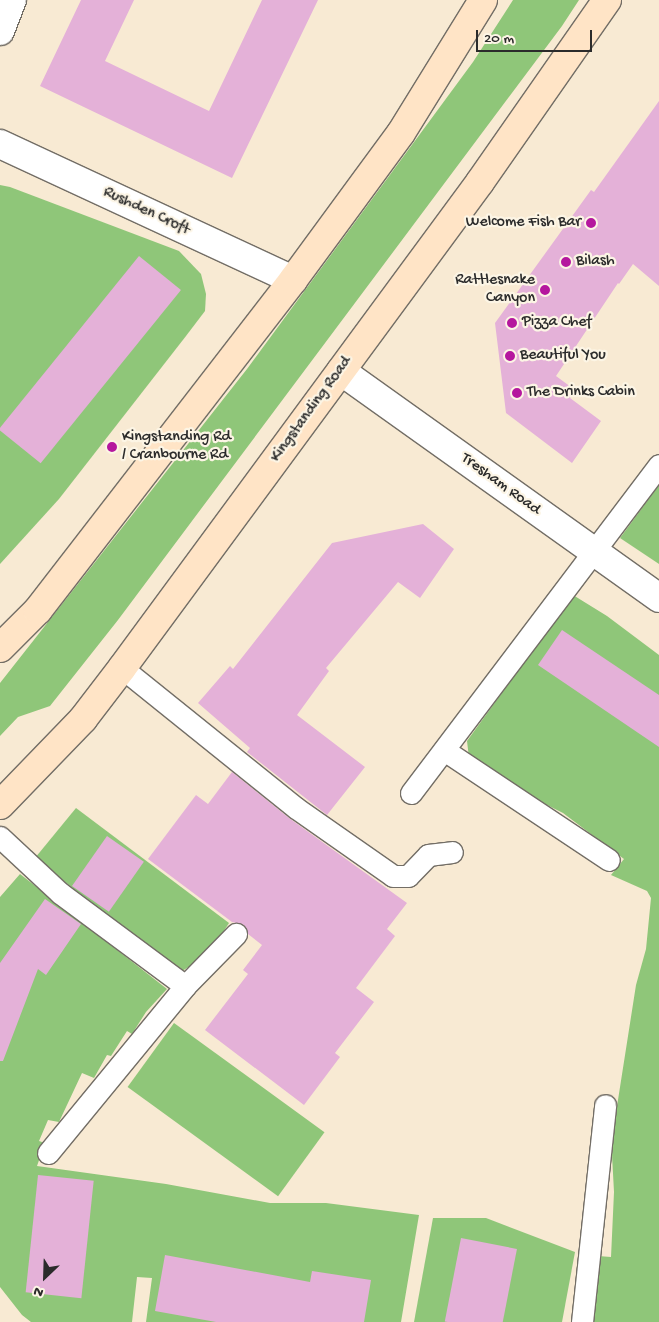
<!DOCTYPE html>
<html>
<head>
<meta charset="utf-8">
<style>
	body { margin:0 }
	#map { position:relative; width:659px; height:1322px; overflow:hidden; background:#f8ead3; font-family:"Gochi Hand",sans-serif }
	div>[style] { position:absolute }
	.green>* { inset:0; background:#8fc679; transform-origin:0 0 }
	.building>* { inset:0; background:#e4b1d8; transform-origin:0 0 }
	.roads { filter:drop-shadow(1px 0 #736e66) drop-shadow(-1px 0 #736e66) drop-shadow(0 1px #736e66) drop-shadow(0 -1px #736e66) }
	.service>* { height:21px; margin:-10.5px; padding:0 10.5px; transform-origin:10.5px; border-radius:10.5px; background:#fff }
	.minor>* { height:28px; margin:-14px; padding:0 14px; transform-origin:14px; border-radius:14px; background:#fff }
	.secondary>* { height:28px; margin:-14px; padding:0 14px; transform-origin:14px; border-radius:14px; background:#ffe4c6 }
	.dots>* { width:14px; height:14px; translate:-50% -50%; box-sizing:border-box; border:2px solid #fcf5e5; border-radius:50% }
	span { translate:-50% -50%; white-space:nowrap; text-align:center; line-height:1.15; -webkit-text-stroke:4.5px #fcf5e5; paint-order:stroke }
	.street-label { font-size:16px; color:#2b2b2b }
	.poi-label { font-size:16px; color:#2b2b2b }
	.right { translate:-100% -50%; text-align:right }
	.left { translate:0 -50%; text-align:left }
	.north { position:absolute; left:20px; top:1252px; width:50px; height:50px; -webkit-text-stroke:4px #fcf5e5; paint-order:stroke; rotate:204deg; font-size:14px; font-weight:700; line-height:20px; text-align:center; color:#2b2b2b }
	.north::after { content:''; display:block; margin:auto; width:18px; height:22px; background:#2b2b2b; clip-path:polygon(50% 0,100% 100%,50% 72%,0 100%) }
	.scale { position:absolute; left:476px; top:30px; width:116px; height:22px; box-sizing:border-box; border:2px solid #2b2b2b; border-top:0; padding-left:6px; font-size:15px; line-height:18px; white-space:nowrap; color:#2b2b2b; -webkit-text-stroke:4px #fcf5e5; paint-order:stroke }
</style>
</head>
<body>
<div id="map">
	<div class="green">
		<div style="clip-path:polygon(513px 0,579px 0,562px 26px,118px 620px,50px 706px,18px 717px,0 736px,0 683px,247px 369px,473px 62px)"></div>
		<div style="clip-path:polygon(0 185px,10px 187px,179px 251px,201px 274px,206px 294px,205px 311px,186px 336px,59px 499px,0 564px)"></div>
		<div style="clip-path:polygon(659px 485px,659px 564px,620px 538px)"></div>
		<div style="clip-path:polygon(573px 595px,607px 616px,659px 655px,659px 1322px,590px 1322px,598px 1256px,611px 1257px,614px 1192px,612px 1155px,615px 1119px,636px 985px,646px 949px,651px 898px,647px 891px,611px 875px,624px 859px,563px 813px,531px 797px,469px 758px,467px 741px)"></div>
		<div style="clip-path:polygon(76px 808px,229px 923px,209px 954px,179px 973px,35px 858px)"></div>
		<div style="clip-path:polygon(20px 874px,167px 989px,146px 1012px,132px 1034px,127px 1031px,111px 1056px,107px 1055px,94px 1078px,82px 1073px,59px 1122px,48px 1120px,39px 1141px,45px 1143px,37px 1166px,166px 1184px,270px 1203px,326px 1203px,419px 1215px,401px 1322px,146px 1322px,152px 1278px,137px 1277px,132px 1322px,31px 1322px,22px 1315px,0 1287px,0 897px)"></div>
		<div style="left:174px;top:1023px;width:186px;height:79px;rotate:36deg"></div>
		<div style="clip-path:polygon(433px 1218px,486px 1218px,575px 1252px,562px 1322px,414px 1322px)"></div>
	</div>
	<div class="building">
		<div style="clip-path:polygon(81px 0,134px 0,105px 61px,209px 111px,262px 0,318px 0,232px 178px,40px 86px)"></div>
		<div style="clip-path:polygon(659px 101px,659px 286px,633px 264px,619px 284px,618px 283px,556px 376px,575px 390px,570px 398px,601px 421px,572px 463px,506px 413px,495px 323px,591px 190px,594px 192px)"></div>
		<div style="left:139px;top:256px;width:54px;height:223px;rotate:39deg"></div>
		<div style="clip-path:polygon(423px 524px,454px 549px,420px 598px,398px 582px,326px 668px,329px 671px,297px 715px,365px 767px,327px 815px,247px 752px,250px 748px,198px 703px,230px 666px,233px 669px,332px 543px)"></div>
		<div style="clip-path:polygon(562px 630px,659px 695px,659px 747px,538px 665px)"></div>
		<div style="clip-path:polygon(232px 772px,289px 818px,407px 903px,387px 929px,395px 936px,356px 988px,374px 1002px,335px 1053px,340px 1057px,304px 1105px,205px 1030px,248px 974px,243px 970px,262px 945px,248px 934px,244px 925px,232px 922px,148px 859px,196px 795px,208px 804px)"></div>
		<div style="left:107px;top:836px;width:45px;height:61px;rotate:35deg"></div>
		<div style="clip-path:polygon(45px 899px,81px 924px,46px 975px,38px 969px,3px 1061px,0 1061px,0 963px)"></div>
		<div style="left:38px;top:1175px;width:56px;height:118px;rotate:6deg"></div>
		<div style="left:461px;top:1238px;width:57px;height:85px;rotate:11deg"></div>
		<div style="clip-path:polygon(165px 1255px,310px 1282px,312px 1271px,371px 1280px,364px 1322px,216px 1322px,155px 1311px)"></div>
	</div>
	<div class="roads">
		<div class="service">
			<div style="left:122px;top:668px;width:223px;rotate:38.8deg"></div>
			<div style="left:296px;top:808px;width:118px;rotate:35deg"></div>
			<div style="left:393px;top:876px;width:15px"></div>
			<div style="left:408px;top:876px;width:29px;rotate:-46deg"></div>
			<div style="left:428px;top:855px;width:24px;rotate:-7deg"></div>
			<div style="left:444px;top:750px;width:198px;rotate:33.7deg"></div>
			<div style="left:411px;top:793px;width:411px;rotate:-52.9deg"></div>
			<div style="left:0;top:837px;width:82px;rotate:43deg"></div>
			<div style="left:60px;top:893px;width:156px;rotate:36.6deg"></div>
			<div style="left:48px;top:1153px;width:216px;rotate:-50.6deg"></div>
			<div style="left:185px;top:986px;width:73px;rotate:-45.6deg"></div>
			<div style="left:582px;top:1322px;width:218px;rotate:-83.9deg"></div>
		</div>
		<div class="minor">
			<div style="left:0;top:31px;width:33px;rotate:-69deg"></div>
			<div style="left:0;top:144px;width:323px;rotate:24.9deg"></div>
			<div style="left:341px;top:371px;width:391px;rotate:35.5deg"></div>
		</div>
		<div class="secondary">
			<div style="left:0;top:648px;width:54px;rotate:-45deg"></div>
			<div style="left:38px;top:610px;width:417px;rotate:-52.3deg"></div>
			<div style="left:293px;top:280px;width:182px;rotate:-53.7deg"></div>
			<div style="left:401px;top:133px;width:156px;rotate:-58.3deg"></div>
			<div style="left:0;top:805px;width:120px;rotate:-46deg"></div>
			<div style="left:83px;top:719px;width:64px;rotate:-52.6deg"></div>
			<div style="left:122px;top:668px;width:604px;rotate:-53.62deg"></div>
			<div style="left:480px;top:182px;width:222px;rotate:-55.1deg"></div>
		</div>
	</div>
	<div class="dots">
		<div style="left:591px;top:223px;background:#b5179e"></div>
		<div style="left:566px;top:262px;background:#b5179e"></div>
		<div style="left:545px;top:290px;background:#b5179e"></div>
		<div style="left:512px;top:323px;background:#b5179e"></div>
		<div style="left:510px;top:356px;background:#b5179e"></div>
		<div style="left:517px;top:393px;background:#b5179e"></div>
		<div style="left:112px;top:447px;background:#b5179e"></div>
	</div>
	<div class="street-label">
		<span style="left:146px;top:212px;rotate:25deg">Rushden Croft</span>
		<span style="left:312px;top:410px;rotate:-54deg">Kingstanding Road</span>
		<span style="left:500px;top:485px;rotate:36deg">Tresham Road</span>
	</div>
	<div class="poi-label">
		<span class="right" style="left:581px;top:223px">Welcome Fish Bar</span>
		<span class="left" style="left:576px;top:262px">Bilash</span>
		<span class="right" style="left:535px;top:290px">Rattlesnake<br>Canyon</span>
		<span class="left" style="left:522px;top:323px">Pizza Chef</span>
		<span class="left" style="left:520px;top:356px">Beautiful You</span>
		<span class="left" style="left:527px;top:393px">The Drinks Cabin</span>
		<span class="left" style="left:122px;top:447px">Kingstanding Rd<br>/ Cranbourne Rd</span>
	</div>
	<div class="north">N</div>
	<div class="scale">20 m</div>
</div>
</body>
</html>
